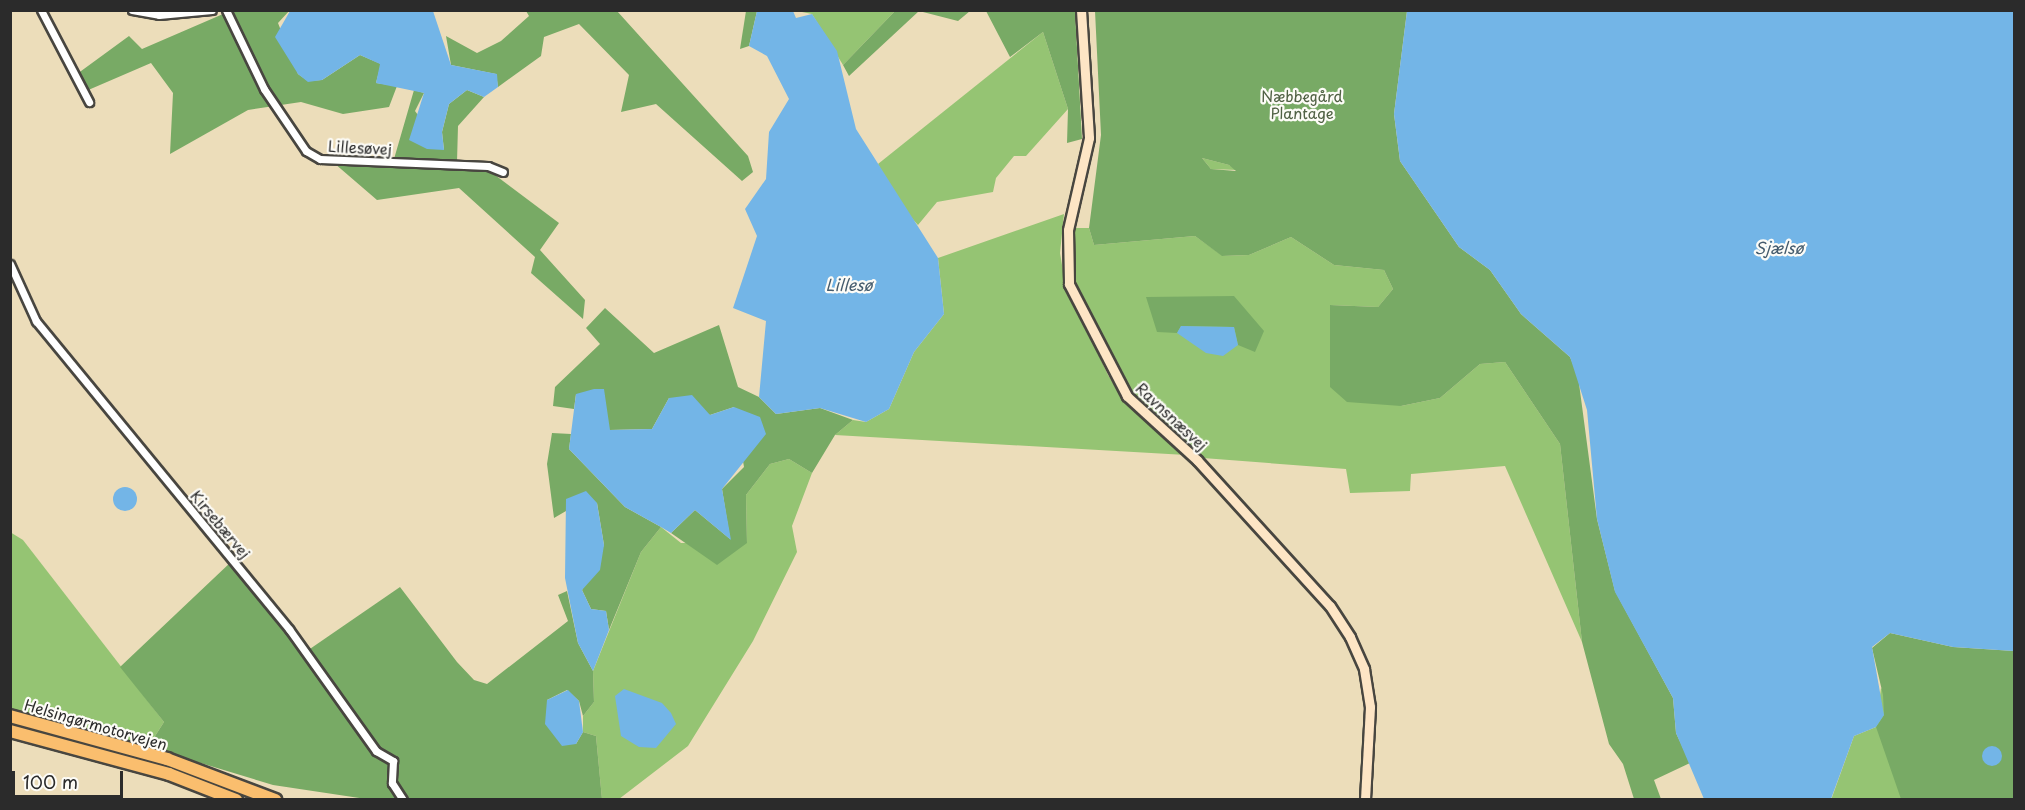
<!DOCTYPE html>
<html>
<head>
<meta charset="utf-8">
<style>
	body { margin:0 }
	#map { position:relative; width:2025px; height:810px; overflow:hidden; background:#ecddba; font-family:"Playpen Sans",sans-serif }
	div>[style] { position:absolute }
	.green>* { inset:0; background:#95c473 }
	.forest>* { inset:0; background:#78aa65 }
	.water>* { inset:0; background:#73b5e7 }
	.round { border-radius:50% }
	.roads { filter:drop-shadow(2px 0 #484640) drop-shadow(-2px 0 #484640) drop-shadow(0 2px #484640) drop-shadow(0 -2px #484640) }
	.street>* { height:7px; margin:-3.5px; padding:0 3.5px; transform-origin:3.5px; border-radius:3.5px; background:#fff }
	.secondary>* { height:9px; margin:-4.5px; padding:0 4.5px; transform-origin:4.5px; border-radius:4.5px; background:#fde5c5 }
	.highway>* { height:12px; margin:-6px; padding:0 6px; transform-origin:6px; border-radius:6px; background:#fabe6e }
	span { translate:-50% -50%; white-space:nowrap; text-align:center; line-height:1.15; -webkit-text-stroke:4.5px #fdfcf7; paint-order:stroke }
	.park-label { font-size:15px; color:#506144 }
	.street-label { font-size:15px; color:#2b2b2b }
	.water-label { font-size:16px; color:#445b6d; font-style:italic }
	.frame { position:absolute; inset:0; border:12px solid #2b2b2b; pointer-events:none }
	.scale { position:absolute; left:12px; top:771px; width:111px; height:27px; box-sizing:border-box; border:3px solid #2b2b2b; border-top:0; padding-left:8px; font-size:18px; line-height:21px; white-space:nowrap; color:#2b2b2b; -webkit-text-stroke:4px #fdfcf7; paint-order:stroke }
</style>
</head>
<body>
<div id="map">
	<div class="green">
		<div style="clip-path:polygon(797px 11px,895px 11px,843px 65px,812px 14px)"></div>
		<div style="clip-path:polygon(1043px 32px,1068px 109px,1026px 156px,1014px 156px,996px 178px,993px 192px,937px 202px,918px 225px,898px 203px,878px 164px)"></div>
		<div style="clip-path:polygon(1202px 158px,1229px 165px,1237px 170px,1211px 169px)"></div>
		<div style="clip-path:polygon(1064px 214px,1060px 253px,1065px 283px,1108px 375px,1122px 398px,1186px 455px,835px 435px,853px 420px,866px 422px,889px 409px,914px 352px,944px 314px,938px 258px)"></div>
		<div style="clip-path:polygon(1071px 228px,1089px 228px,1094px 245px,1195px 236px,1223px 256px,1249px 255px,1291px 237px,1334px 265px,1384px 270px,1393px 289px,1378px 307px,1330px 305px,1401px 406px,1440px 398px,1480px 364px,1505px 362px,1560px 444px,1582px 642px,1505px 466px,1411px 474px,1410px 491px,1350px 493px,1346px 469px,1203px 458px,1128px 391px,1074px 283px)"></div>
		<div style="clip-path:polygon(789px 459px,812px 473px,792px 526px,797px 552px,753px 641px,688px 746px,619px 799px,602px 799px,596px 736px,583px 732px,583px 716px,594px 702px,593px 671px,641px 552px,661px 527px,681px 543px,747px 543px,746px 495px,770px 464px)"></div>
		<div style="clip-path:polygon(10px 532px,23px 540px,164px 722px,148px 747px,11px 710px)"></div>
		<div style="clip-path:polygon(1881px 688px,1997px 799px,1831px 800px,1854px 736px,1876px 727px)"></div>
	</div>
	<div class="forest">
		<div style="clip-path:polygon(290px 10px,278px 23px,298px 74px,308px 81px,322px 80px,360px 55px,381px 64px,376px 83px,397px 86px,389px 107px,343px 114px,301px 102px,248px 110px,170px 154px,173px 93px,151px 63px,86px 91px,77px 74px,129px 36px,142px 49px,230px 11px)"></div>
		<div style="clip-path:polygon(526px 11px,617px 11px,748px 156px,753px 172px,742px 181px,656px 104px,621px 112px,629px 75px,579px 24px,544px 37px,541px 56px,498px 87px,496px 74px,451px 65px,446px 36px,477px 53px,501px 41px,529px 16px)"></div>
		<div style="clip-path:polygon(746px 11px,757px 11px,749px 46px,740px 49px)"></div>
		<div style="clip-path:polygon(895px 11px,970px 11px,958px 21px,919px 11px,849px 76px,843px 65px)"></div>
		<div style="clip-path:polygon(986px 11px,1075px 11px,1082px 139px,1067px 143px,1068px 109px,1043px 32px,1010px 57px)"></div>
		<div style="clip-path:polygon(evenodd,1095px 11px,1407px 11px,1394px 114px,1400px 161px,1459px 247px,1490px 270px,1521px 314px,1570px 357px,1578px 376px,1597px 519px,1615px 591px,1673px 698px,1676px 733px,1690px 763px,1654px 780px,1661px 799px,1634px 799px,1623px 764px,1609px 744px,1582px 642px,1560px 444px,1505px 362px,1480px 364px,1440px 398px,1401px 406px,1347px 402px,1330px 387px,1330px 305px,1378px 307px,1393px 289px,1384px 270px,1334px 265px,1291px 237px,1249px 255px,1222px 256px,1195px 236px,1094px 245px,1089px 228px,1101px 135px,1095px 11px,1202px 158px,1229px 165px,1236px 171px,1211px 169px,1202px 158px)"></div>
		<div style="clip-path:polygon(414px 90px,424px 93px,415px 111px,444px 150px,442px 132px,449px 104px,467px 90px,484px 97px,458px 126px,457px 162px,394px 159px)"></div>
		<div style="clip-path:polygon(334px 163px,487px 169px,559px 223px,540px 250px,585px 300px,583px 319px,531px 273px,535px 257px,459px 188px,377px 200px)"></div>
		<div style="clip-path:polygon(1234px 296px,1264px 331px,1255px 352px,1238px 345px,1234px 327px,1181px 326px,1177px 333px,1157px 332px,1146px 297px)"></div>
		<div style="clip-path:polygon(605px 308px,654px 353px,719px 325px,738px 387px,759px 397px,776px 414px,820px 408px,853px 420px,835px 435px,812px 473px,789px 459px,770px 464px,746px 495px,747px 543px,717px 565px,671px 533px,695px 510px,730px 539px,722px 489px,744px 467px,734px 407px,710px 415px,669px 398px,652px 429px,609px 430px,576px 394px,574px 409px,553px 406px,555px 387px,600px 344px,586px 328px)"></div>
		<div style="clip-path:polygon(552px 433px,571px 434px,569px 449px,625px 507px,661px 527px,641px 552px,609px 630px,606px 611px,591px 609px,582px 590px,604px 545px,597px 503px,566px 499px,566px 511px,554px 518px,547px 464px)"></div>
		<div style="clip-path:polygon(232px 561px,304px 653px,400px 587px,457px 662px,474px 680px,487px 684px,568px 621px,558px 595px,567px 591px,578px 643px,593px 671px,594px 702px,583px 716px,579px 701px,567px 690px,547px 700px,576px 744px,583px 732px,596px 736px,602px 799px,366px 799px,273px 785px,148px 747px,164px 722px,120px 667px)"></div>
		<div style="clip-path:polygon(1890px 633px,1953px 647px,2014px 651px,2014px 799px,1901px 799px,1876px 727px,1884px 715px,1883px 695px,1872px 648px)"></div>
	</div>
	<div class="water">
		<div style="clip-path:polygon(290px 11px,433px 11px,451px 65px,497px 74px,498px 87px,484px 97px,467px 90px,449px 104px,442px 132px,444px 150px,427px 149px,409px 140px,424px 93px,376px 83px,380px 64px,360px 55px,322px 80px,308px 82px,298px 74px,275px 37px)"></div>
		<div style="clip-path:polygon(757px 11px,793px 11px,796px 18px,812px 14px,837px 51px,856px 129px,938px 258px,944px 314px,914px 352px,889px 409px,866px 422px,820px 408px,776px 414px,759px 397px,766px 321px,733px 308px,757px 236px,745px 209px,766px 179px,769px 132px,789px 99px,767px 56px,749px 46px)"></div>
		<div style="clip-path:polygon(1407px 11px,2014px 11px,2014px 651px,1953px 647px,1890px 633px,1872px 647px,1884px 715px,1876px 727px,1854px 736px,1831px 799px,1704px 799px,1676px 733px,1673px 698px,1615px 592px,1597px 519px,1587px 410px,1570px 357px,1521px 314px,1490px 270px,1459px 247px,1400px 161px,1394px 114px)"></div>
		<div style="clip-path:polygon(1181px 326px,1234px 327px,1238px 345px,1223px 356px,1206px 353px,1177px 333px)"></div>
		<div style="clip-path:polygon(594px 389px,604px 389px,610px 430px,652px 429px,669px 398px,692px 395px,710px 415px,734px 407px,760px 417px,766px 434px,722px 489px,731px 540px,695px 510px,671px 533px,661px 527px,625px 507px,569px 449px,576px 394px)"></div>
		<div class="round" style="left:113px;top:487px;width:24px;height:24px"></div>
		<div style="clip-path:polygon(586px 491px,597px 503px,604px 545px,600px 570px,582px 590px,591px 609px,606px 611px,609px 630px,593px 671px,578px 643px,565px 578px,566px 499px)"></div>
		<div style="clip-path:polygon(624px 689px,662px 703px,671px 713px,676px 724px,656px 748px,639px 747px,621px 736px,615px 696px)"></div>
		<div style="clip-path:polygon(568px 690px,579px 701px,583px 732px,576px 744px,562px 746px,545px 724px,547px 700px)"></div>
		<div class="round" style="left:1982px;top:746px;width:20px;height:20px"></div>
	</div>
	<div class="roads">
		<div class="street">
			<div style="left:41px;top:10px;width:104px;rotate:62.4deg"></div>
			<div style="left:132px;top:10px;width:27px;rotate:10deg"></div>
			<div style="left:159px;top:15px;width:53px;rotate:-5.4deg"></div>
			<div style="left:226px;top:10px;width:88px;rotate:64.3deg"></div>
			<div style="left:264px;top:89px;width:75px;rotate:55.9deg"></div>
			<div style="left:306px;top:151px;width:16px;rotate:30deg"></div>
			<div style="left:320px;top:159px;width:168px;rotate:2.4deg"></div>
			<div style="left:488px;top:166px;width:16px;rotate:22deg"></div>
			<div style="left:10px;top:264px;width:63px;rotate:65.5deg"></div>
			<div style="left:36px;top:321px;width:399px;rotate:50.6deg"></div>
			<div style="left:289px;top:629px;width:150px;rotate:54.5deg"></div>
			<div style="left:376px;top:751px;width:20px;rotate:30deg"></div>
			<div style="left:393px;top:761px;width:22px;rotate:93deg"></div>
			<div style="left:392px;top:783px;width:20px;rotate:57deg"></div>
		</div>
		<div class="secondary">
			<div style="left:1081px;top:10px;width:128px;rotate:86.4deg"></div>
			<div style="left:1089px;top:138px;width:94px;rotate:102.9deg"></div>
			<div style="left:1068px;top:230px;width:54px;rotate:88.9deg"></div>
			<div style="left:1069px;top:284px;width:126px;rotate:62.6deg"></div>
			<div style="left:1127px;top:396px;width:95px;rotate:42.4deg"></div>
			<div style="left:1197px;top:460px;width:197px;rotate:47.7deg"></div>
			<div style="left:1330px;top:606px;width:37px;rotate:57deg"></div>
			<div style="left:1350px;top:637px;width:35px;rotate:66deg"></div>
			<div style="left:1364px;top:669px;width:38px;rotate:81deg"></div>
			<div style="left:1370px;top:707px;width:93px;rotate:93.1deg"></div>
		</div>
		<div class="highway">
			<div style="left:10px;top:716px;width:163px;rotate:15.3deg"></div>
			<div style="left:167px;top:759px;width:116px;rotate:20.8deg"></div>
			<div style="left:10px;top:731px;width:165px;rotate:15.1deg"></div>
			<div style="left:169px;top:774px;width:72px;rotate:21.2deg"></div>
		</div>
	</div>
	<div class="park-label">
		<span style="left:1302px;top:104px">Næbbegård<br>Plantage</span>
	</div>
	<div class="street-label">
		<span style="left:360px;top:147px;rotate:3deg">Lillesøvej</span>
		<span style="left:1172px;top:416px;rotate:43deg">Ravnsnæsvej</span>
		<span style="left:221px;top:524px;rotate:50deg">Kirsebærvej</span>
		<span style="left:96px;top:724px;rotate:16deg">Helsingørmotorvejen</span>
	</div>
	<div class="water-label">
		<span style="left:1779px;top:247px">Sjælsø</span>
		<span style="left:849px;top:284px">Lillesø</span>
	</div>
	<div class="frame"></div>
	<div class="scale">100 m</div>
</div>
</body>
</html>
